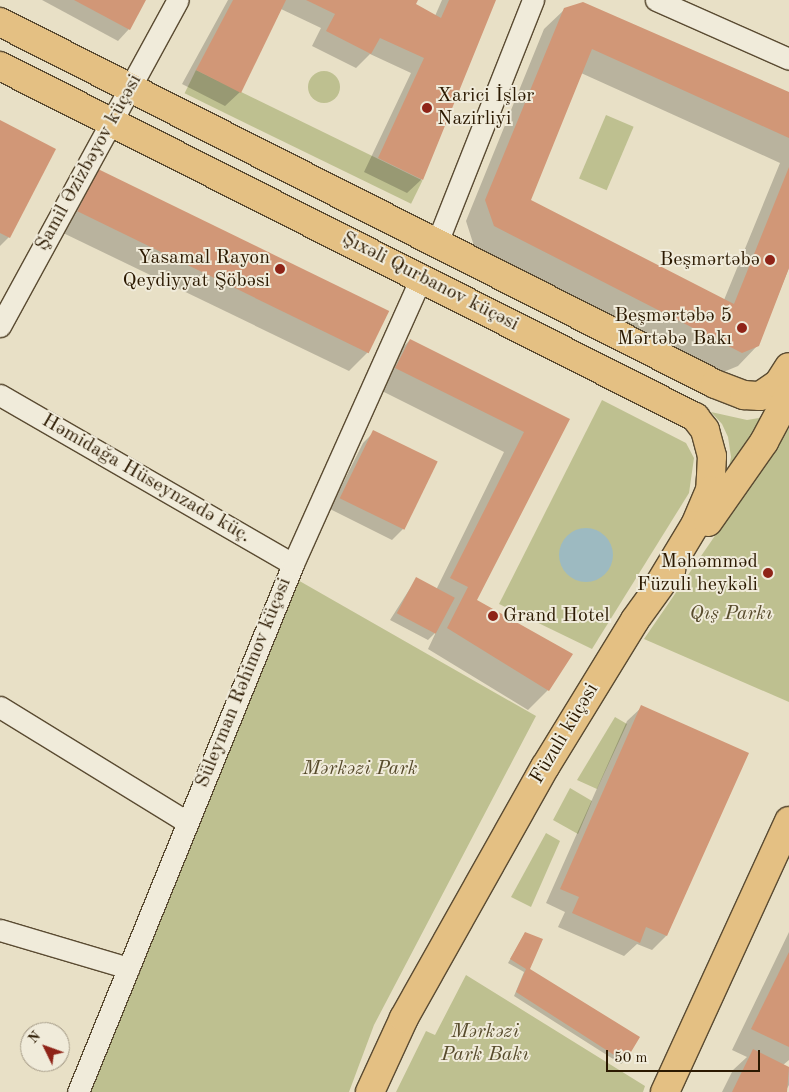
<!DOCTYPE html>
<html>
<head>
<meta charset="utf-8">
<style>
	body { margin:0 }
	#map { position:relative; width:789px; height:1092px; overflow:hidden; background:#e8e0c6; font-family:"Old Standard TT",serif }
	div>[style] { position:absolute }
	.green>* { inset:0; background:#bec090; transform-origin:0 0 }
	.round { border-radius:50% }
	.water>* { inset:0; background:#9dbac1 }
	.shadow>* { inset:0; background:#0003 }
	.building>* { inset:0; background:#d19777; transform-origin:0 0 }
	.roads { filter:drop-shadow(1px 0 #5a4b32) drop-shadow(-1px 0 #5a4b32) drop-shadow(0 1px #5a4b32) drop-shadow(0 -1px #5a4b32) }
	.street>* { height:21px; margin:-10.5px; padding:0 10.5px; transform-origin:10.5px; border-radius:10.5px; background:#f0ebda }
	.primary>* { height:28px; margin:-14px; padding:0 14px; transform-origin:14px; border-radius:14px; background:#e4c083 }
	.dots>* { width:14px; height:14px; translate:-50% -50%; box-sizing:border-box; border:2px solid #f0ebda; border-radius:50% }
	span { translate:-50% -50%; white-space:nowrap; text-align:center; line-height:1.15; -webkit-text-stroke:4px #f0ebda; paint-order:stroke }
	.poi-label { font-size:20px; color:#2b1901 }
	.left { translate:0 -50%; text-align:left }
	.right { translate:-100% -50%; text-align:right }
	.street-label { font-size:20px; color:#2b1901 }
	.park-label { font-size:20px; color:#574b2c; font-style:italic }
	.north { position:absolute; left:20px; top:1022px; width:50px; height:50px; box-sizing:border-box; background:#f0ebda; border:1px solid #a19783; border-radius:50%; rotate:312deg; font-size:14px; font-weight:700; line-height:20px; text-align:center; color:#2b1901 }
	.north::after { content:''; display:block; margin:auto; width:18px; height:22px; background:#8f2418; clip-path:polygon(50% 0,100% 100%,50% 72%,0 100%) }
	.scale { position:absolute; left:606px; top:1050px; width:154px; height:22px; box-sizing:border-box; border:2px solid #2b1901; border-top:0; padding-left:6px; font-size:15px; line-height:18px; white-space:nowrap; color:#2b1901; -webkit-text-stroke:4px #f0ebda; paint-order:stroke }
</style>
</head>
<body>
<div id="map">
	<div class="green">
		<div style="left:196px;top:70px;width:252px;height:26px;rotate:26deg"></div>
		<div class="round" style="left:308px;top:71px;width:32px;height:32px"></div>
		<div style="left:606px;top:115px;width:30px;height:69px;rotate:23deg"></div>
		<div style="clip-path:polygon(602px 400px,686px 443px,694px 458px,689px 493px,592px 649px,499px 604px)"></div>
		<div style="clip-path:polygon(778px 405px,726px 482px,731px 457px,728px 437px,722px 424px,711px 412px,747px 420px,759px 418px)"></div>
		<div style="clip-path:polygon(789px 428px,789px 702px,644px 639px)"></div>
		<div style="clip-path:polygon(296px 579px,536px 716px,374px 1025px,349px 1092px,85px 1092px)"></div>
		<div style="clip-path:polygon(615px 717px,627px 724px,597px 789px,577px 780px)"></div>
		<div style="clip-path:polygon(570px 788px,592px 801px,578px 834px,553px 820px)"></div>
		<div style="clip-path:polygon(546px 833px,560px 841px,531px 907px,511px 897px)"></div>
		<div style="clip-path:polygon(466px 975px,645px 1086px,643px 1092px,396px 1092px,426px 1031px,435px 1035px)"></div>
	</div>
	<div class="water">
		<div class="round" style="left:559px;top:528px;width:54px;height:54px"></div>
	</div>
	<div class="shadow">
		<div style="clip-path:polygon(42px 0,145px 0,129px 29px,118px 41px)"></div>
		<div style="clip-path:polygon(228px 0,416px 0,415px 5px,435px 16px,442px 0,495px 0,422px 179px,407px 193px,364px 172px,411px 73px,370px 54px,356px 68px,312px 46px,321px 28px,281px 9px,240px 92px,225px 106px,182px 84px)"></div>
		<div style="clip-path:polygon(evenodd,565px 9px,789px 94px,789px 268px,758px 345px,738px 366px,721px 373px,474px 246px,466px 221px,544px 29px,565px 9px,581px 73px,780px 163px,724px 300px,529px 201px,581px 73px)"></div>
		<div style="clip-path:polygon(0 121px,9px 237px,0 246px)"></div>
		<div style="clip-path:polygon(99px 171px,369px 351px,349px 371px,59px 231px,78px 191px)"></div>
		<div style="clip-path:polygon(410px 340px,568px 419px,475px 601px,548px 690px,528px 710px,428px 649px,436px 632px,428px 640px,390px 620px,416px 579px,436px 590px,504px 452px,376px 388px,390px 360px)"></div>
		<div style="clip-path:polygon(374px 432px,403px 529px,392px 540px,330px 509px,363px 443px)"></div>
		<div style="clip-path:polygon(642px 707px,666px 936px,652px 950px,637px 944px,624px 956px,558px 927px,565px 912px,546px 903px,627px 721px)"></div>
		<div style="clip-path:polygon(789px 932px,789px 1060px,783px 1065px,789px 1068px,789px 1085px,785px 1092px,722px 1092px,733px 1070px,747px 1057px,732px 1050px)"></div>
		<div style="clip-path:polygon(525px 933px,529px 970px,624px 1061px,621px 1064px,514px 996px,524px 972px,508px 963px)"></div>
	</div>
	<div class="building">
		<div style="clip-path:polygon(74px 0,146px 0,130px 30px)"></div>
		<div style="clip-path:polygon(233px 0,286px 0,241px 93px,196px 70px)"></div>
		<div style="clip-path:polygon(306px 0,418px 0,416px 4px,441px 18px,449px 0,496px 0,423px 180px,378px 158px,424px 58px,380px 38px,371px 54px,326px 31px,335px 14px)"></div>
		<div style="clip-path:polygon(583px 2px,789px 92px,789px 138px,592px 49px,531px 200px,734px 304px,789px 167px,789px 268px,759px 346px,742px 353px,494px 226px,485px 200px,564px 8px)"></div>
		<div style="clip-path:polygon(0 120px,56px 149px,10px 238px,0 233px)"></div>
		<div style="left:98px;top:169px;width:324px;height:47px;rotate:26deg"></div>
		<div style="clip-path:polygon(410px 339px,570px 419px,477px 600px,573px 654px,549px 691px,447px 628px,468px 587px,450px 578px,524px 432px,395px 368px)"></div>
		<div style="left:373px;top:430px;width:72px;height:76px;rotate:26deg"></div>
		<div style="left:416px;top:577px;width:44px;height:41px;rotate:28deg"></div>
		<div style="clip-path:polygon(641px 705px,749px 753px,667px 936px,646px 927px,640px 943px,572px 913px,579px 897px,560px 889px)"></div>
		<div style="clip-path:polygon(525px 932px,543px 939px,530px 969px,640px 1037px,625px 1062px,516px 992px,526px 969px,510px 959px)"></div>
		<div style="clip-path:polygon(789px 952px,789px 1047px,751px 1029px)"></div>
		<div style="clip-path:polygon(753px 1049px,789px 1067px,787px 1092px,732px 1092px)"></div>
	</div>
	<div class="roads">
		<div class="street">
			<div style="left:656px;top:0;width:145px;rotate:23.9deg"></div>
			<div style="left:436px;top:245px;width:264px;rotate:-68.4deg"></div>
			<div style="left:0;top:326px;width:371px;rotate:-61.4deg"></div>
			<div style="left:0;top:395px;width:338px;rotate:30deg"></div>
			<div style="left:0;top:707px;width:220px;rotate:31.6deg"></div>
			<div style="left:0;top:930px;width:134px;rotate:16.5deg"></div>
			<div style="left:78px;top:1092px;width:570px;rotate:-67.84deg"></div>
			<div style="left:293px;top:564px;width:313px;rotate:-65.9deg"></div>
		</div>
		<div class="primary">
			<div style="left:0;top:22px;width:801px;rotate:26.85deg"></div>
			<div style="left:715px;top:384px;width:31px;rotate:21deg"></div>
			<div style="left:744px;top:395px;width:16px;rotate:4deg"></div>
			<div style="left:760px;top:396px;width:22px;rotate:-34deg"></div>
			<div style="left:778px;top:384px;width:20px;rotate:-57deg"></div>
			<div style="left:0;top:66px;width:779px;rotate:26.8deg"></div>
			<div style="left:695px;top:417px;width:16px;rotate:52deg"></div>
			<div style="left:705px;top:430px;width:27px;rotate:75deg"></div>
			<div style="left:712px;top:456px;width:34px;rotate:93deg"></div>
			<div style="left:710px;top:490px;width:38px;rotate:113deg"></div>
			<div style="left:695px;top:525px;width:68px;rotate:121.1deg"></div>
			<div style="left:708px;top:522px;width:98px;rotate:-55deg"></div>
			<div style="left:764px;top:442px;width:53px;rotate:-62deg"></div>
			<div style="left:370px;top:1092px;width:81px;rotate:-65.3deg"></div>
			<div style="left:404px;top:1018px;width:288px;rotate:-60.7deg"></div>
			<div style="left:545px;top:767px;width:172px;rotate:-58.5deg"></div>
			<div style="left:635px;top:620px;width:62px;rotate:-54.2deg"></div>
			<div style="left:665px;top:1092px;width:298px;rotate:-65.4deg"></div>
		</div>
	</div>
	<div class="dots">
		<div style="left:427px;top:108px;background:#8f2418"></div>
		<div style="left:770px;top:260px;background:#8f2418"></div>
		<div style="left:280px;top:269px;background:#8f2418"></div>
		<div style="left:742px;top:328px;background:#8f2418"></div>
		<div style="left:768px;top:573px;background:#8f2418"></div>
		<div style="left:493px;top:616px;background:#8f2418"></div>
	</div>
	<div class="poi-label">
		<span class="left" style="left:437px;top:108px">Xarici İşlər<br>Nazirliyi</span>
		<span class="right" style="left:270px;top:270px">Yasamal Rayon<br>Qeydiyyat Şöbəsi</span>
		<span class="right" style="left:760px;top:260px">Beşmərtəbə</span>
		<span class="right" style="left:732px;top:328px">Beşmərtəbə 5<br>Mərtəbə Bakı</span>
		<span class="right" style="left:758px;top:574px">Məhəmməd<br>Füzuli heykəli</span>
		<span class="left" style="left:503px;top:616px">Grand Hotel</span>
	</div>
	<div class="street-label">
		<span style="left:89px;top:163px;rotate:-61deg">Şamil Əzizbəyov küçəsi</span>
		<span style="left:430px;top:282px;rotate:27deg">Şıxəli Qurbanov küçəsi</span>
		<span style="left:146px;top:479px;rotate:30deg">Həmidağa Hüseynzadə küç.</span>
		<span style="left:244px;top:683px;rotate:-68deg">Süleyman Rəhimov küçəsi</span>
		<span style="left:565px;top:734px;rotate:-59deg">Füzuli küçəsi</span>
	</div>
	<div class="park-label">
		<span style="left:731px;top:614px">Qış Parkı</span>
		<span style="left:360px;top:769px">Mərkəzi Park</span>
		<span style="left:485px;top:1044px">Mərkəzi<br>Park Bakı</span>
	</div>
	<div class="north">N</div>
	<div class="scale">50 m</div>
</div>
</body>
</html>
